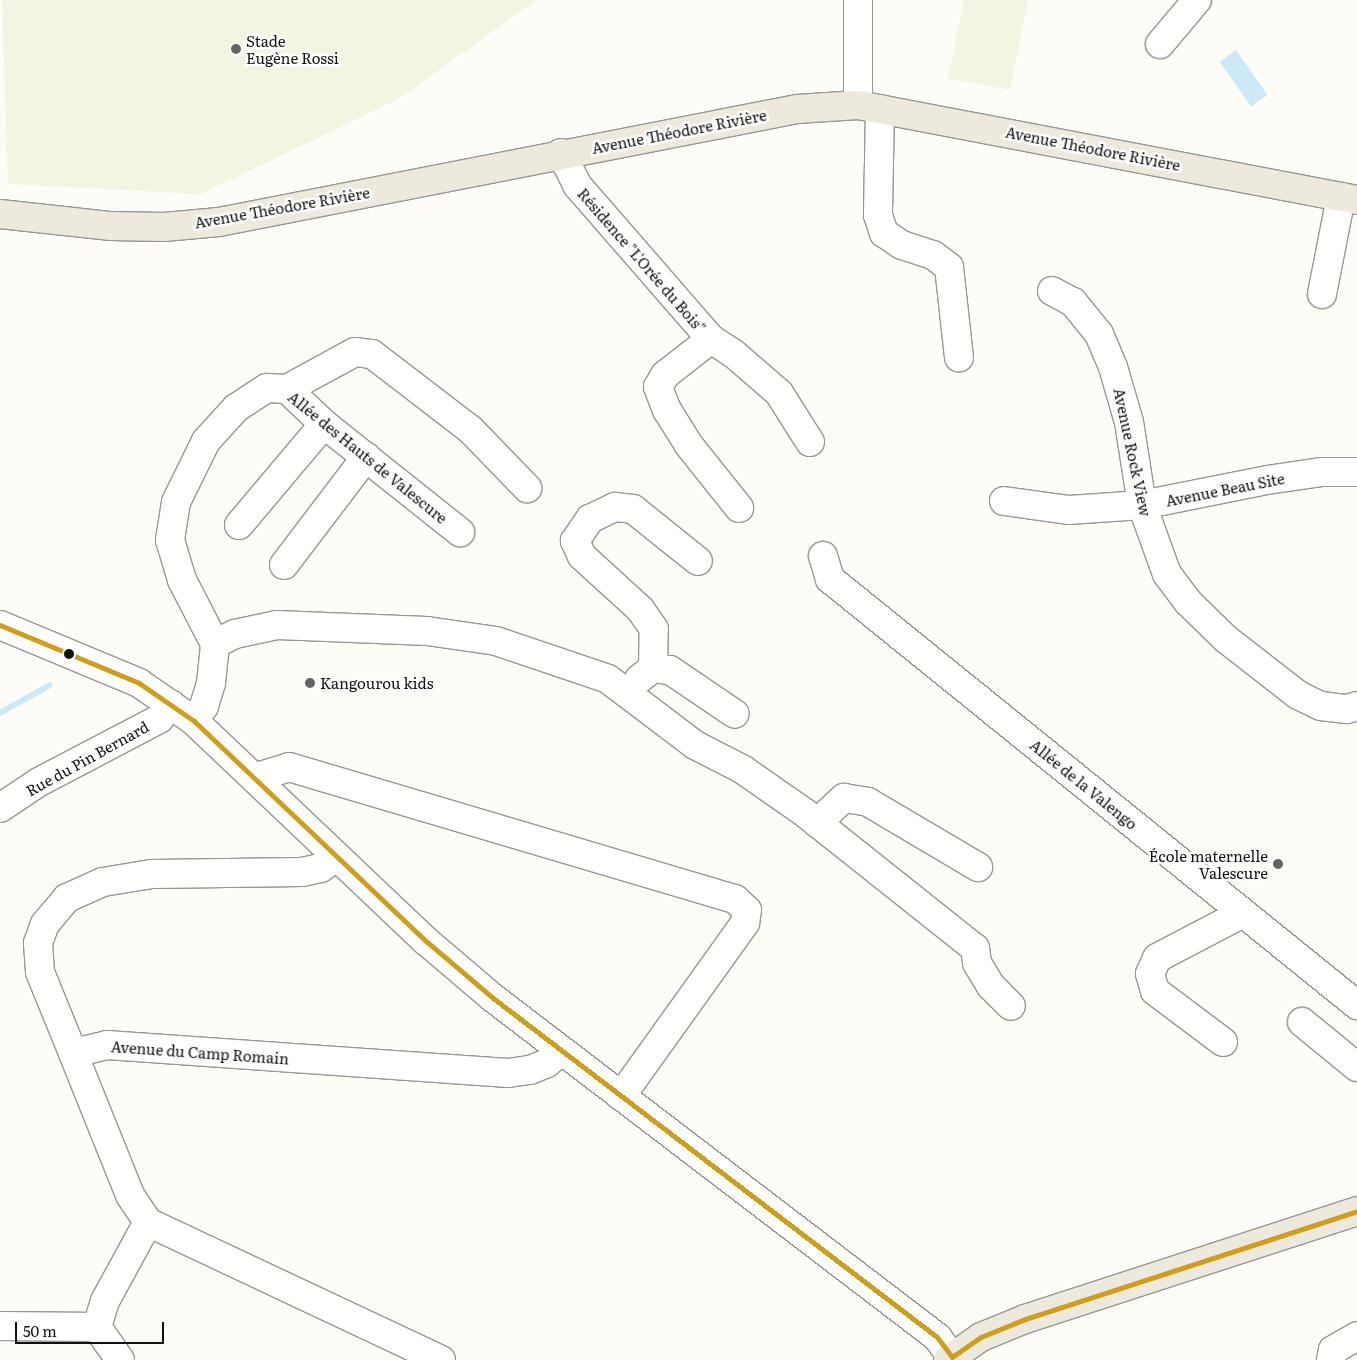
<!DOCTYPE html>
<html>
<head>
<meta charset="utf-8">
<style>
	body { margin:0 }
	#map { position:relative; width:1357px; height:1360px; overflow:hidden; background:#fdfcf7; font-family:Literata,serif }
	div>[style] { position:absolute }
	.pitch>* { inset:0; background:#f0f6e1 }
	.water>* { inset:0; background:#cde8f7; transform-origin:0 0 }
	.stream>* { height:6px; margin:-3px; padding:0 3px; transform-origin:3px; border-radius:3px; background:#cde8f7 }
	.roads { filter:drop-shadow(1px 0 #979795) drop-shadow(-1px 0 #979795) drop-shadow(0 1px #979795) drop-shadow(0 -1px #979795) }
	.minor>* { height:28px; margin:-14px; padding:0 14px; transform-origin:14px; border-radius:14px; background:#fffffe }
	.major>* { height:28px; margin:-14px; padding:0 14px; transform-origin:14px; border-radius:14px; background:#ede9dc }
	.bus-1>* { height:5px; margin:-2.5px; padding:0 2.5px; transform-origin:2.5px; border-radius:2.5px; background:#d09e1f }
	.dots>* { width:14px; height:14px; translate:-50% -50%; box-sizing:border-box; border:2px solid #fff; border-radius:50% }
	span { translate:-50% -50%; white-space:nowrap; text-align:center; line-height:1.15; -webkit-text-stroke:5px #fff; paint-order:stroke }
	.poi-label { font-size:15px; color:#111 }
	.left { translate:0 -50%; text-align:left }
	.right { translate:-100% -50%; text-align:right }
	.street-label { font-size:15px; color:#111 }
	.scale { position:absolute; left:15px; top:1322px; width:149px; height:22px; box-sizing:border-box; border:2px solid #111; border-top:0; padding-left:6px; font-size:15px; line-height:18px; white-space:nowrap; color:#111; -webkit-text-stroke:4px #fff; paint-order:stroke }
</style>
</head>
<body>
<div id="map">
	<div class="pitch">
		<div style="clip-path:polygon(2px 0,536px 0,400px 98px,201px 194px,8px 184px)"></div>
		<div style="clip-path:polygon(964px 0,1028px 0,1010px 90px,948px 78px)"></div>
	</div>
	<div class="water">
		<div style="left:1236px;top:50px;width:55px;height:20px;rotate:55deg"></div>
	</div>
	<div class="stream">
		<div style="left:0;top:713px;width:57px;rotate:-29.2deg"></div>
	</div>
	<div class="roads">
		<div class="minor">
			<div style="left:1160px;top:44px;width:57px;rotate:-49.9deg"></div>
			<div style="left:858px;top:105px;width:105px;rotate:-90deg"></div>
			<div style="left:880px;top:109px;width:106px;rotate:91.1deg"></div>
			<div style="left:878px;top:215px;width:19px;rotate:72deg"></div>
			<div style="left:884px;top:233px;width:22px;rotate:34deg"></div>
			<div style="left:902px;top:245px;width:33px;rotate:18deg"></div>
			<div style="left:933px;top:255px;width:20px;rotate:37deg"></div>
			<div style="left:949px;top:267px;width:91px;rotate:83.7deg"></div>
			<div style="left:561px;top:153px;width:36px;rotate:63deg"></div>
			<div style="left:577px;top:185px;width:61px;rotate:49deg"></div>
			<div style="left:617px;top:231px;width:143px;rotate:49deg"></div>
			<div style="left:711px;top:339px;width:27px;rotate:33deg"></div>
			<div style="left:734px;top:354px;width:60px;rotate:40.9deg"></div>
			<div style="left:779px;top:393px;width:58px;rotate:57.7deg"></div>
			<div style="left:1052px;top:291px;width:24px;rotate:28deg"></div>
			<div style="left:1073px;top:302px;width:41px;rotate:50.9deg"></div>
			<div style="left:1099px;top:334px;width:36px;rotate:67deg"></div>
			<div style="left:1113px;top:367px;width:57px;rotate:73.8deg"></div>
			<div style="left:1129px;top:422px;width:84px;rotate:81.1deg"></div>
			<div style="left:1142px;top:505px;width:73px;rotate:70.1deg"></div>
			<div style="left:1167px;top:574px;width:35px;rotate:53deg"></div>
			<div style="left:1188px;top:602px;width:53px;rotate:44.2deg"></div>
			<div style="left:1226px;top:639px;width:91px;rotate:37.9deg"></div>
			<div style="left:1298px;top:695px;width:25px;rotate:26deg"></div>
			<div style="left:1321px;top:706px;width:26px;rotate:7deg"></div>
			<div style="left:1347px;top:709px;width:10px;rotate:-17deg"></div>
			<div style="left:1322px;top:294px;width:99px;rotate:-78.9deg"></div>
			<div style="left:711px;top:339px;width:58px;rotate:142deg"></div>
			<div style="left:665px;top:375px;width:14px;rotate:120deg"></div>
			<div style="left:658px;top:387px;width:25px;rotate:69deg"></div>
			<div style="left:667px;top:410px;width:40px;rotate:58deg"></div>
			<div style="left:688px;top:444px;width:82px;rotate:51.4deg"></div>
			<div style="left:287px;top:389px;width:77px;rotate:-28.6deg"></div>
			<div style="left:355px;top:352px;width:17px;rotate:7deg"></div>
			<div style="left:372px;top:354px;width:125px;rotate:37.5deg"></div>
			<div style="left:471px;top:430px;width:81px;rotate:46deg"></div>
			<div style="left:1004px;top:501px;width:66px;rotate:7.9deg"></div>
			<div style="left:1069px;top:510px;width:73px;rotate:-3.9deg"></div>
			<div style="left:1142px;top:505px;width:127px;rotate:-11.3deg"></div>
			<div style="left:1267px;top:480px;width:56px;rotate:-8.3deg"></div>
			<div style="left:1322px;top:472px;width:35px"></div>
			<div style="left:239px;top:525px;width:132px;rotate:-49.9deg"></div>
			<div style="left:823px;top:556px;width:24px;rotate:73deg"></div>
			<div style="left:830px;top:579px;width:678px;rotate:38.95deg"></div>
			<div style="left:284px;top:565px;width:136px;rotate:-52.8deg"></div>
			<div style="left:0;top:625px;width:151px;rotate:22.6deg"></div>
			<div style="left:139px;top:683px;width:67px;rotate:34.6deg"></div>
			<div style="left:194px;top:721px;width:320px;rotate:43.5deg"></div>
			<div style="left:426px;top:941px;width:88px;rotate:40.4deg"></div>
			<div style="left:493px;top:998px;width:559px;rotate:37.36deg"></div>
			<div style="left:937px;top:1337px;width:25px;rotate:53deg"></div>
			<div style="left:215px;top:644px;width:22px;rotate:-27deg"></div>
			<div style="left:235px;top:634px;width:43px;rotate:-12.1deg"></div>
			<div style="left:277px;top:625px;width:150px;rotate:2.3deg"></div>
			<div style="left:427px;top:631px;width:70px;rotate:8.2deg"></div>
			<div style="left:496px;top:641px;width:118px;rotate:18.7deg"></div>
			<div style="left:608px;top:679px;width:109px;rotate:37.2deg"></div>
			<div style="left:695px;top:745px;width:53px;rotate:27.1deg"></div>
			<div style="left:742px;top:769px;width:77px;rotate:34.9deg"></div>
			<div style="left:805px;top:813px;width:217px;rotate:38.5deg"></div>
			<div style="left:975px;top:948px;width:15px;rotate:82deg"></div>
			<div style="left:977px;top:963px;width:27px;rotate:59deg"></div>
			<div style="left:991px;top:986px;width:28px;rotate:45deg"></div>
			<div style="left:653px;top:668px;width:39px;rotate:-89deg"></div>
			<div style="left:654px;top:629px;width:24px;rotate:-125deg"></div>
			<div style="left:640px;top:609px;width:79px;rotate:-137.6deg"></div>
			<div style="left:582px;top:556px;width:17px;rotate:-115deg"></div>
			<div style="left:575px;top:541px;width:27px;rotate:-56deg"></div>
			<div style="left:590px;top:519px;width:28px;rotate:-26deg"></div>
			<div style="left:615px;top:507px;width:18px;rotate:6deg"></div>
			<div style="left:633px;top:509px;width:83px;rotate:38.7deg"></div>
			<div style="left:639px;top:679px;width:18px;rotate:-38deg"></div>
			<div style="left:653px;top:668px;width:17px;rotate:7deg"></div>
			<div style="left:670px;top:670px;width:78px;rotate:34.1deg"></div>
			<div style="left:194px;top:721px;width:18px;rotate:-56deg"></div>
			<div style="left:204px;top:706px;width:24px;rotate:-73deg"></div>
			<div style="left:211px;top:683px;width:39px;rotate:-84deg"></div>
			<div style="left:215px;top:644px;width:72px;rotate:-117.3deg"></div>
			<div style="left:182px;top:580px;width:42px;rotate:-106.7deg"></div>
			<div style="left:170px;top:540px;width:38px;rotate:-81deg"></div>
			<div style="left:176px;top:502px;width:68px;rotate:-63.8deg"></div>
			<div style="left:206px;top:441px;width:45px;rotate:-47.7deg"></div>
			<div style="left:236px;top:408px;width:37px;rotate:-33deg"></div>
			<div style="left:267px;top:388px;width:20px;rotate:3deg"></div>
			<div style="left:287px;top:389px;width:51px;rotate:43.4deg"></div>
			<div style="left:324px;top:424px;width:174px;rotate:38.5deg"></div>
			<div style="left:254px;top:778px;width:37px;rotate:-17deg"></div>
			<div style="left:289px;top:767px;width:465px;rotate:16.5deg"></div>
			<div style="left:735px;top:899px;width:16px;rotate:43deg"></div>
			<div style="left:747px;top:910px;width:13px;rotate:99deg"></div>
			<div style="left:745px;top:923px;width:213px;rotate:125.6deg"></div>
			<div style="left:0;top:808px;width:47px;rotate:-33.7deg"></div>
			<div style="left:39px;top:782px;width:136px;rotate:-27.7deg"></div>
			<div style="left:159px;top:719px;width:19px;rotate:-51deg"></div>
			<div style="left:817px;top:823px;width:37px;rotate:-43deg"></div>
			<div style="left:844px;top:798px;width:24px;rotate:9deg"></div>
			<div style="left:868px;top:802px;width:128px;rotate:30.6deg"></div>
			<div style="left:1302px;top:1022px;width:71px;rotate:39.3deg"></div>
			<div style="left:1223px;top:1042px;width:85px;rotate:-143.1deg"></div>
			<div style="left:1155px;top:991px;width:18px;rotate:-106deg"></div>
			<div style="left:1150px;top:974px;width:17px;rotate:-66deg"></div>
			<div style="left:1157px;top:958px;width:95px;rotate:-27.6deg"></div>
			<div style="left:73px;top:1053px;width:87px;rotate:-112.2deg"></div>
			<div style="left:40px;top:972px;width:29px;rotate:-94deg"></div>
			<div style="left:38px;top:943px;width:20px;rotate:-70deg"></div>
			<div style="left:45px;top:924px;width:34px;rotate:-50deg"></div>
			<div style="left:67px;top:898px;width:39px;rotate:-24deg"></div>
			<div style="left:103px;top:882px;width:50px;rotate:-9.3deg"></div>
			<div style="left:152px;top:874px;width:150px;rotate:-0.8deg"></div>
			<div style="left:302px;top:872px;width:19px;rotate:-12deg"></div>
			<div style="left:321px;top:868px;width:19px;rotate:-36deg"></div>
			<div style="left:0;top:1326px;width:97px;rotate:0.6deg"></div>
			<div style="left:97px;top:1327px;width:27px;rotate:-73deg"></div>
			<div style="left:105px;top:1301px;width:90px;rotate:-61.4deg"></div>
			<div style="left:97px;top:1327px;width:40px;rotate:55.1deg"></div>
			<div style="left:441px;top:1360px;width:324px;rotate:-154.8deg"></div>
			<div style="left:148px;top:1222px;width:32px;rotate:-124deg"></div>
			<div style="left:130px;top:1195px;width:153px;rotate:-111.9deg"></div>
			<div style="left:73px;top:1053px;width:35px;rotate:-13deg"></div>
			<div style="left:107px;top:1045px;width:402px;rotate:4deg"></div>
			<div style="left:508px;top:1073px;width:22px;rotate:-8deg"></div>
			<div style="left:530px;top:1070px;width:18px;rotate:-22deg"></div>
			<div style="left:547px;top:1063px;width:18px;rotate:-41deg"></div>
			<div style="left:1331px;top:1360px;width:10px;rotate:-79deg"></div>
			<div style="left:1333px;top:1350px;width:28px;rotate:-30deg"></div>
		</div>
		<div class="major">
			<div style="left:0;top:214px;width:112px;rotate:6.2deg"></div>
			<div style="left:111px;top:226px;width:53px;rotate:1.1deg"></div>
			<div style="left:164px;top:227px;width:55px;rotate:-5.2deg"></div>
			<div style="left:219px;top:222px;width:589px;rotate:-11.06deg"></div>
			<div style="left:797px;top:109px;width:61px;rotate:-3.8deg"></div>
			<div style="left:858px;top:105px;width:508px;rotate:10.78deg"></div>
			<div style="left:948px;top:1360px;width:40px;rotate:-34.9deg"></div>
			<div style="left:981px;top:1337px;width:48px;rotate:-22.2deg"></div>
			<div style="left:1025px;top:1319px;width:349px;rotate:-18deg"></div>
		</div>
	</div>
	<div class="bus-1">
		<div style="left:0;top:625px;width:151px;rotate:22.6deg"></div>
		<div style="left:139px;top:683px;width:67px;rotate:34.6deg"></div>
		<div style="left:194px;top:721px;width:320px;rotate:43.5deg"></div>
		<div style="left:426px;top:941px;width:88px;rotate:40.4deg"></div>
		<div style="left:493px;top:998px;width:559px;rotate:37.36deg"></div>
		<div style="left:937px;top:1337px;width:25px;rotate:53deg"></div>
		<div style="left:952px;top:1357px;width:35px;rotate:-35deg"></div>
		<div style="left:981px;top:1337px;width:48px;rotate:-22.2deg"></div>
		<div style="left:1025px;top:1319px;width:349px;rotate:-18deg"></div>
	</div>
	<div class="dots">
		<div style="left:236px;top:49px;background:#646362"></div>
		<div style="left:69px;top:654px;background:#111"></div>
		<div style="left:310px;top:683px;background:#646362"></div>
		<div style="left:1278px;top:864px;background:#646362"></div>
	</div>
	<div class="poi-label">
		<span class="left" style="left:246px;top:49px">Stade<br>Eugène Rossi</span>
		<span class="left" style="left:320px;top:683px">Kangourou kids</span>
		<span class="right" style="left:1268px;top:864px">École maternelle<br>Valescure</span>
	</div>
	<div class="street-label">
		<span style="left:679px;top:131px;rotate:-11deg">Avenue Théodore Rivière</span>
		<span style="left:1093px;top:148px;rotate:11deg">Avenue Théodore Rivière</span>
		<span style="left:282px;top:207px;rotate:-10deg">Avenue Théodore Rivière</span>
		<span style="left:642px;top:260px;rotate:49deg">Résidence "L'Orée du Bois"</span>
		<span style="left:1133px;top:452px;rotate:78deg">Avenue Rock View</span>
		<span style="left:368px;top:457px;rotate:39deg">Allée des Hauts de Valescure</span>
		<span style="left:1225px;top:489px;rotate:-11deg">Avenue Beau Site</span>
		<span style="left:87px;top:758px;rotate:-29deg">Rue du Pin Bernard</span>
		<span style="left:1084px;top:784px;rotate:39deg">Allée de la Valengo</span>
		<span style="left:200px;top:1052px;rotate:4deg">Avenue du Camp Romain</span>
	</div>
	<div class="scale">50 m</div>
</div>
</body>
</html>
